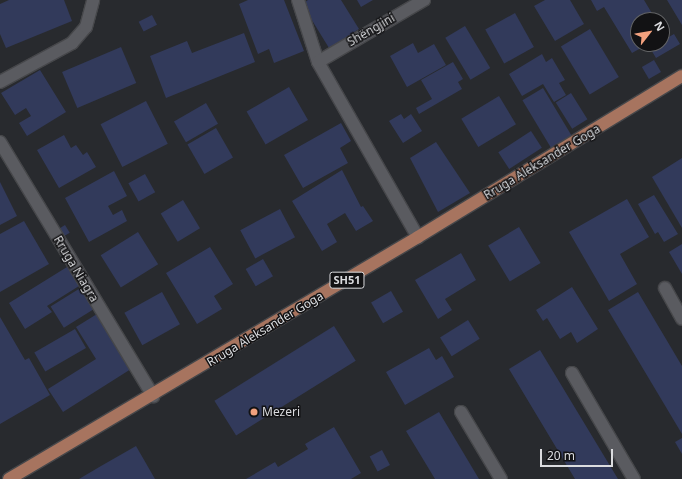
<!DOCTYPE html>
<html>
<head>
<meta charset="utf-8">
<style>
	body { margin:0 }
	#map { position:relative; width:682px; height:479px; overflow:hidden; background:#282a2e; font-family:"Noto Sans",sans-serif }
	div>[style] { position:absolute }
	.building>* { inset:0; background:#323a5b; transform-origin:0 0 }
	.roads { filter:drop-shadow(1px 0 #46474a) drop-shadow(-1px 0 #46474a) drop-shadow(0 1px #46474a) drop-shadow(0 -1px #46474a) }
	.street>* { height:12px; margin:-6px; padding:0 6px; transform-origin:6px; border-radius:6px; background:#5a5b60 }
	.primary>* { height:12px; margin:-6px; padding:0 6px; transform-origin:6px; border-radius:6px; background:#a7745f }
	.dots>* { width:11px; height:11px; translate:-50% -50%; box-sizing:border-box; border:2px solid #121214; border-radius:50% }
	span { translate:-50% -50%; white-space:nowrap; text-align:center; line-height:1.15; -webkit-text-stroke:3px #121214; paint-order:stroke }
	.shield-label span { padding:1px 3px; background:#121214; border:1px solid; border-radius:3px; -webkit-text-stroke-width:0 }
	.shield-label { font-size:11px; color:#dbdcdf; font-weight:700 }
	.street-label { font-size:12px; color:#dbdcdf }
	.poi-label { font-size:12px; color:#dbdcdf }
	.left { translate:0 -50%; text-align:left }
	.north { position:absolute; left:630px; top:12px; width:40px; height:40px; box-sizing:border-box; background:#121214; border:1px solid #626365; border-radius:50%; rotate:59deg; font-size:11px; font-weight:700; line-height:16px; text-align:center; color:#dbdcdf }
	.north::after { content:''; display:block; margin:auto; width:14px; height:18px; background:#f2a17e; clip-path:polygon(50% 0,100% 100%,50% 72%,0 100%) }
	.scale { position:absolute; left:540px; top:449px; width:73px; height:18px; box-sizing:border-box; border:2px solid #dbdcdf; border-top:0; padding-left:5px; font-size:12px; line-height:14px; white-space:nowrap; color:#dbdcdf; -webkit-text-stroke:3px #121214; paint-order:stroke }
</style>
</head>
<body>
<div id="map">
	<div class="building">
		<div style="clip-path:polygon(9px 0,64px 0,72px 21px,6px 48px,0 34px,0 4px)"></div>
		<div style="clip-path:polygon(248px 0,284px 0,304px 51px,274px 63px,269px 49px,258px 54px,239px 4px)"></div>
		<div style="clip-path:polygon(308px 0,341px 0,359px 29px,329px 48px,302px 4px)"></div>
		<div style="clip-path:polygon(357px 0,373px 0,361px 7px)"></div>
		<div style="clip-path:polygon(545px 0,570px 0,584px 24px,555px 41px,534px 6px)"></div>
		<div style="clip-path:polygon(591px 0,644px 0,656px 20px,638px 20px,638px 44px,648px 44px,632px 53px,604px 7px,597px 11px)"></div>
		<div style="clip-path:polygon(667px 0,682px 0,682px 25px)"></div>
		<div style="left:515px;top:13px;width:39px;height:34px;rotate:61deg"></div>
		<div style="left:152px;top:15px;width:11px;height:15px;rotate:63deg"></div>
		<div style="left:465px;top:26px;width:49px;height:23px;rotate:59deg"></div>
		<div style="left:590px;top:29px;width:56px;height:34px;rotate:59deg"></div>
		<div style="clip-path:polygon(244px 33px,255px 62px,166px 98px,150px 56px,187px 41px,192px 53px)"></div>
		<div style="clip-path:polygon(674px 34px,680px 44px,656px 58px,650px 48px,662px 44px,662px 41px)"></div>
		<div style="clip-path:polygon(413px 43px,418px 53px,434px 44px,446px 65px,407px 87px,390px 56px)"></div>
		<div style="left:121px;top:47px;width:39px;height:64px;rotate:67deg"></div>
		<div style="clip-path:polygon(542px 54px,546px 62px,552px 58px,565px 80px,559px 83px,566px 95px,554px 102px,543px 84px,522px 96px,509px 74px)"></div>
		<div style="left:654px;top:60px;width:14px;height:14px;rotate:60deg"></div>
		<div style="clip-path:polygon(453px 62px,463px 79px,458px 82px,462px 89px,419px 114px,416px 108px,432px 99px,421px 80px)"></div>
		<div style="clip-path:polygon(40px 70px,66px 112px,27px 136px,19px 123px,31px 116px,26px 108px,15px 115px,1px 93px)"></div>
		<div style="left:289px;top:87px;width:38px;height:49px;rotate:60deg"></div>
		<div style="left:543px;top:88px;width:58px;height:24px;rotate:59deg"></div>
		<div style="left:571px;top:93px;width:31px;height:18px;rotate:58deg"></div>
		<div style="left:499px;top:96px;width:33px;height:44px;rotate:59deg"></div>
		<div style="left:146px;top:101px;width:48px;height:51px;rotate:63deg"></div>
		<div style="left:206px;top:103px;width:24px;height:37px;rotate:60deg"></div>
		<div style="clip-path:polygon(401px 114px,404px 119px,411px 114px,422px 131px,403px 143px,389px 121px)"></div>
		<div style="clip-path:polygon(341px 123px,351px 141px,340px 148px,348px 163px,303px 188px,284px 155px)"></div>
		<div style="left:216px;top:128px;width:34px;height:33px;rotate:60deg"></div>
		<div style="left:531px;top:131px;width:20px;height:39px;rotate:57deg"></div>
		<div style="clip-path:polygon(64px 135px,71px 148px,76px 145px,83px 155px,87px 152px,96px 167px,59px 188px,37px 150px)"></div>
		<div style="clip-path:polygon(436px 142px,470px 193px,438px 212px,410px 158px)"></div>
		<div style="clip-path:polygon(682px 158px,682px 228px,652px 177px)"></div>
		<div style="clip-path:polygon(342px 170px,361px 207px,363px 206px,373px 221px,356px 231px,345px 213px,327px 224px,337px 242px,322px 251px,292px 201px)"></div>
		<div style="clip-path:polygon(114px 171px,127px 196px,108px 206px,113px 215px,122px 210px,127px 221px,89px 242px,65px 198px)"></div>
		<div style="left:145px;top:174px;width:21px;height:19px;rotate:61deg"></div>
		<div style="clip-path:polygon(0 182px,17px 216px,0 225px)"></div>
		<div style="clip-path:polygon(654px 195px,678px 234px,664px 242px,658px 232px,655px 234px,638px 204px)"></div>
		<div style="clip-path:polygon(627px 199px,649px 237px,620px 254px,637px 284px,609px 301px,569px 232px)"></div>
		<div style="left:183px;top:200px;width:33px;height:26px;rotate:59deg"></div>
		<div style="left:280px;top:209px;width:32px;height:45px;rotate:62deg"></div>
		<div style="clip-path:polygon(24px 221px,49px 264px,0 292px,0 234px)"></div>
		<div style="left:65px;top:225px;width:9px;height:8px;rotate:58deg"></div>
		<div style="left:519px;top:227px;width:42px;height:36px;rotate:59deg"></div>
		<div style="left:138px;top:232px;width:38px;height:44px;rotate:58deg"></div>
		<div style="clip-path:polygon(682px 244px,682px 274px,669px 252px)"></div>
		<div style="clip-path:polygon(210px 247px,233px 284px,214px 296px,222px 309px,197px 324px,166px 273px)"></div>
		<div style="clip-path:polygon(461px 253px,476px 280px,445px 299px,452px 310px,438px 319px,415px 280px)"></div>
		<div style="left:263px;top:259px;width:20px;height:20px;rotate:60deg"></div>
		<div style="clip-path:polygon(67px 267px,79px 286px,47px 306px,52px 312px,25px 329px,9px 303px)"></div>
		<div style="left:82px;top:287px;width:25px;height:37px;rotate:58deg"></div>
		<div style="clip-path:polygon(572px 287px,598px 329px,577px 343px,571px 332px,560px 339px,547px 318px,543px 321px,536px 310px)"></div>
		<div style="left:391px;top:291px;width:24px;height:23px;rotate:60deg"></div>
		<div style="left:162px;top:292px;width:37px;height:43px;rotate:61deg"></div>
		<div style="clip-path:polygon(638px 292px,682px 366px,682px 434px,608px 310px)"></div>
		<div style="clip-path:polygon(97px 314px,131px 369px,63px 412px,48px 389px,96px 359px,76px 327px)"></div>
		<div style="clip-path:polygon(0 317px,25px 360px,29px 358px,50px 395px,0 424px)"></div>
		<div style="left:468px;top:320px;width:22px;height:33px;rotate:58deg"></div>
		<div style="left:334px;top:326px;width:41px;height:141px;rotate:58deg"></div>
		<div style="left:75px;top:329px;width:22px;height:47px;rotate:60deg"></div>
		<div style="clip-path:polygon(429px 348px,436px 360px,442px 356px,454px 377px,405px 405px,386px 372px)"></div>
		<div style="clip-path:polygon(540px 350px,618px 479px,575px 479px,509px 369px)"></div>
		<div style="clip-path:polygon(439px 412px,479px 479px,435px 479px,406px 431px)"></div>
		<div style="clip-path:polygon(334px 427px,361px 473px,351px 479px,246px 479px,275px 462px,278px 467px,308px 449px,305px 444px)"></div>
		<div style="clip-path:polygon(682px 438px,682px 454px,675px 442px)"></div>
		<div style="clip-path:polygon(136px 446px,155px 479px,79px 479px,101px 466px)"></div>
		<div style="left:382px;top:450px;width:17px;height:14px;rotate:62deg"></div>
	</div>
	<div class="roads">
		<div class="street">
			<div style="left:298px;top:0;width:65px;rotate:72.1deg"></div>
			<div style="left:318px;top:62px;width:202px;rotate:60.3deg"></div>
			<div style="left:318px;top:62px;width:123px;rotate:-30.3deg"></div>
			<div style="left:0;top:82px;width:82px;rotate:-28.4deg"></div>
			<div style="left:72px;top:43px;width:21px;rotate:-49deg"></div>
			<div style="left:86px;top:27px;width:28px;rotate:-75deg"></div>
			<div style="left:0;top:142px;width:297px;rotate:58.9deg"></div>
			<div style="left:665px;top:288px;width:35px;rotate:61deg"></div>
			<div style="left:572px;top:373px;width:123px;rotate:59.7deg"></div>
			<div style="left:461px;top:412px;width:78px;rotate:59.2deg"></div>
		</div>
		<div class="primary">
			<div style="left:9px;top:479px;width:475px;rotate:-30.6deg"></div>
			<div style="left:418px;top:237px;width:309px;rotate:-31.4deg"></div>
		</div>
	</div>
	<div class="dots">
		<div style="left:254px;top:412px;background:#f2a17e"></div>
	</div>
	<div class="shield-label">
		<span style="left:347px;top:280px">SH51</span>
	</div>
	<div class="street-label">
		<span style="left:371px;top:30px;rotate:-30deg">Shëngjini</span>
		<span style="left:542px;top:162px;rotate:-31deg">Rruga Aleksander Goga</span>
		<span style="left:76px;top:269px;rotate:59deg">Rruga Niagra</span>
		<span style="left:265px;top:329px;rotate:-31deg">Rruga Aleksander Goga</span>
	</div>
	<div class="poi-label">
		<span class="left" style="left:262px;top:412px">Mezeri</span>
	</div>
	<div class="north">N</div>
	<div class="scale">20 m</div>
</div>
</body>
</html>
